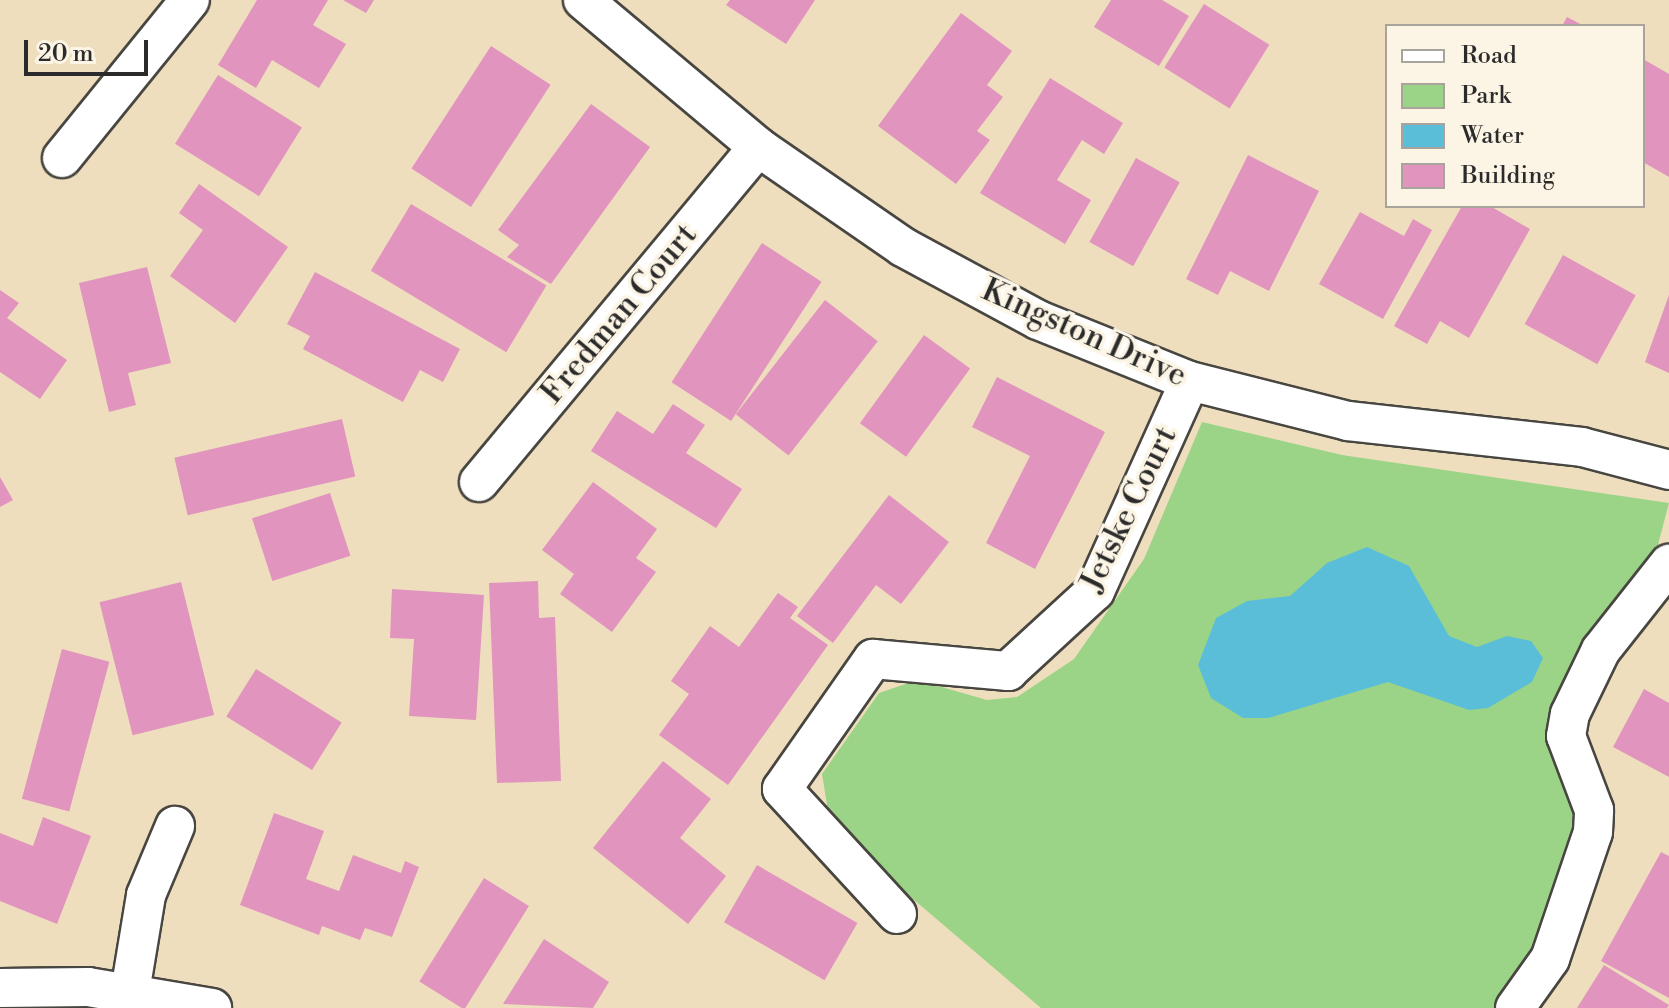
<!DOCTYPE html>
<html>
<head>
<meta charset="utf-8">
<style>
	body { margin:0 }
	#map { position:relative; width:1669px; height:1008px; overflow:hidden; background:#efdebd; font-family:"Libre Bodoni",serif }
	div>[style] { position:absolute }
	.green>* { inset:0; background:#9bd487 }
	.water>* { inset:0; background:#5bbed9 }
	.building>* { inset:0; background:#e094be; transform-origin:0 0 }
	.roads { filter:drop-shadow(2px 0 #484641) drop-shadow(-2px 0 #484641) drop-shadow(0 2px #484641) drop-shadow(0 -2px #484641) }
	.street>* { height:38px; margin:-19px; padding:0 19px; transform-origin:19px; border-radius:19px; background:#fff }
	span { translate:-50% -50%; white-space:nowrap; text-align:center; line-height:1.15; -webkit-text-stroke:7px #fcf5e5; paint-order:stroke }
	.street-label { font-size:32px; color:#2b2b2b }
	.legend { position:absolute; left:1385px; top:24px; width:260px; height:184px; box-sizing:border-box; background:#fcf5e5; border:2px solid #a8a49b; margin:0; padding:10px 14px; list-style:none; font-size:24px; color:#2b2b2b }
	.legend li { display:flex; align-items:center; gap:16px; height:40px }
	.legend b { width:40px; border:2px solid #a8a49b }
	.scale { position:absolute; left:24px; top:40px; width:124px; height:36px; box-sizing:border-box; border:4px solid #2b2b2b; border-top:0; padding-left:10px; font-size:24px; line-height:28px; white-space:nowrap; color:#2b2b2b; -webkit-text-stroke:6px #fcf5e5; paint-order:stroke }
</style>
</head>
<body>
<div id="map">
	<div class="green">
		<div style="clip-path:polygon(1202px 422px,1342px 455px,1669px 503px,1655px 556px,1557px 695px,1548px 722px,1550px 749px,1578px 824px,1552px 915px,1494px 1008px,1041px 1008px,845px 841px,829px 817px,822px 774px,879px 693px,917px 680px,987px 700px,1017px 697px,1074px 659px,1144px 559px)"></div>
	</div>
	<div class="water">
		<div style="clip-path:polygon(1367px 547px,1409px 566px,1449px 636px,1477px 647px,1507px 636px,1531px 641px,1543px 658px,1532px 682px,1488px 708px,1469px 710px,1388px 682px,1268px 718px,1243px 718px,1211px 698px,1198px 665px,1216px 618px,1247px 601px,1290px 596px,1327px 563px)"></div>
	</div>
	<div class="building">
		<div style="clip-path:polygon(257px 0,328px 0,313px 25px,346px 44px,319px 88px,272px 60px,256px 88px,218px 65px)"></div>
		<div style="clip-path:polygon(343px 0,374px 0,366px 13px)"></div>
		<div style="clip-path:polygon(730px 0,815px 0,786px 44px,726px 5px)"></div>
		<div style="clip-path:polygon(1111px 0,1162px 0,1189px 16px,1159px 66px,1094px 27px)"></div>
		<div style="left:1204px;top:4px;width:77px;height:75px;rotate:32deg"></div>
		<div style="clip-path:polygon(961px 13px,1012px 51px,987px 85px,1003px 97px,977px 131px,990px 140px,956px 184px,878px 126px)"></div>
		<div style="clip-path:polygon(1567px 17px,1584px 26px,1562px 26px)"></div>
		<div style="left:491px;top:46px;width:71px;height:146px;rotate:33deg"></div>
		<div style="clip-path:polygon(1643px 59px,1669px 74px,1669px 177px,1643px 162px)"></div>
		<div style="left:218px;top:75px;width:99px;height:81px;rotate:32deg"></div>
		<div style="clip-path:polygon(1050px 78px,1123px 123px,1104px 154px,1082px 140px,1057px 180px,1091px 200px,1065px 244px,980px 193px)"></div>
		<div style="clip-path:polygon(591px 104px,650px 147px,551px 284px,507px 257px,519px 245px,498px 230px)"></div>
		<div style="clip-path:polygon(1248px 155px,1319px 191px,1269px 291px,1230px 271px,1218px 295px,1186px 279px)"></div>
		<div style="left:1136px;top:158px;width:50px;height:96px;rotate:29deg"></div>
		<div style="clip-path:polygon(199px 184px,288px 247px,235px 323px,170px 276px,203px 230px,179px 213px)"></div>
		<div style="left:411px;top:204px;width:158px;height:78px;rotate:31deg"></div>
		<div style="clip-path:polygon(1462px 206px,1490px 206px,1530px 229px,1469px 338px,1440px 321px,1427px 344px,1394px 326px)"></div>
		<div style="clip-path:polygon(1360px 212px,1404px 236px,1413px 219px,1432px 230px,1383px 319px,1319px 284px)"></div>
		<div style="left:762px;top:243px;width:71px;height:166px;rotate:33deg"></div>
		<div style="left:1563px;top:255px;width:83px;height:79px;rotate:29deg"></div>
		<div style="clip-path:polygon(147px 267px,171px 363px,128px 373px,136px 405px,109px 412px,79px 283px)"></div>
		<div style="clip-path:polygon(315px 272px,460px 349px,443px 382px,420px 370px,403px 402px,303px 349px,310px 336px,287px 324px)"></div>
		<div style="clip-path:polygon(0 290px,19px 303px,7px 318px,67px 360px,40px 399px,0 372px)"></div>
		<div style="clip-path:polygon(1669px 295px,1669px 373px,1645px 362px)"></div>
		<div style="left:825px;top:300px;width:67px;height:145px;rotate:38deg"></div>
		<div style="left:924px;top:335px;width:57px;height:109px;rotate:36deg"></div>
		<div style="clip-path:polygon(997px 377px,1105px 432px,1035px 569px,986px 543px,1030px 456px,972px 427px)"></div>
		<div style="clip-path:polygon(673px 404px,705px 425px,686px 453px,742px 489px,716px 528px,591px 451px,617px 411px,653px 434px)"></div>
		<div style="left:342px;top:419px;width:59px;height:172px;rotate:77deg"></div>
		<div style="clip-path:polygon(0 477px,13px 500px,0 507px)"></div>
		<div style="clip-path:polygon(593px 482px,657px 529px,636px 558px,656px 572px,612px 632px,560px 594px,574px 574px,542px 550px)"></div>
		<div style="left:330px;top:493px;width:66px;height:82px;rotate:72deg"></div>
		<div style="clip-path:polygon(889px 495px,949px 542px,901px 604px,876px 585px,833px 643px,797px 616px)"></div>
		<div style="clip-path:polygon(538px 581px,539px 618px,555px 617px,561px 781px,497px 783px,489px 583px)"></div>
		<div style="left:181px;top:582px;width:137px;height:84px;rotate:76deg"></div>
		<div style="clip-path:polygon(392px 589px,484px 595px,476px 720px,409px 716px,414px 639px,390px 638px)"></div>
		<div style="clip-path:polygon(778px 593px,798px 607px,790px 618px,828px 645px,728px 785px,659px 735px,689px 694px,671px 681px,710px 626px,739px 647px)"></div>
		<div style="left:62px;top:649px;width:49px;height:155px;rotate:15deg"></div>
		<div style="left:256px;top:669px;width:101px;height:56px;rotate:32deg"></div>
		<div style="clip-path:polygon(1644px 689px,1669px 703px,1669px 777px,1613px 747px)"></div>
		<div style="clip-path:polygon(663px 761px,711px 799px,680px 838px,726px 876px,688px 924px,593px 848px)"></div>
		<div style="clip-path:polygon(274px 813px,324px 831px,306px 879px,339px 891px,353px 855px,401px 873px,405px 861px,419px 867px,392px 937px,365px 928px,360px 940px,322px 926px,319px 935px,240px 905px)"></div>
		<div style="clip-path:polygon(43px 817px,91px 836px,57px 924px,0 901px,0 833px,33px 846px)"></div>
		<div style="clip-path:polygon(1661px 852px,1669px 856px,1669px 998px,1601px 961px)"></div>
		<div style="left:757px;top:865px;width:116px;height:66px;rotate:30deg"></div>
		<div style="left:484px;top:878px;width:53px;height:122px;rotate:32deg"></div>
		<div style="clip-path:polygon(544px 939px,609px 982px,593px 1008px,503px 1004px)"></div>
		<div style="clip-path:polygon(1604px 965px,1669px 1005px,1667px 1008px,1577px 1008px)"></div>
	</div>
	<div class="roads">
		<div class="street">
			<div style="left:583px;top:0;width:229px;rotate:40deg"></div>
			<div style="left:758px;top:147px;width:176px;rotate:34.6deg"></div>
			<div style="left:903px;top:247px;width:153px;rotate:28.4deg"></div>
			<div style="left:1038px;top:320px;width:164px;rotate:21.9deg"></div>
			<div style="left:1190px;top:381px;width:163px;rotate:14.2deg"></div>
			<div style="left:1348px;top:421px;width:235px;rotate:6.3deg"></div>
			<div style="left:1582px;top:447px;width:90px;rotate:14.8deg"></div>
			<div style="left:62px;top:158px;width:203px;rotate:-51deg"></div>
			<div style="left:479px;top:482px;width:436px;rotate:-50.2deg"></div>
			<div style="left:897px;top:914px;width:170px;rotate:-132.6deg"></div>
			<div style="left:782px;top:789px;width:159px;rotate:-55deg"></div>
			<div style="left:873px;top:659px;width:136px;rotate:5.1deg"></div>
			<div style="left:1008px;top:671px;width:118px;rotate:-42.6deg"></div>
			<div style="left:1095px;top:591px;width:230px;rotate:-65.7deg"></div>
			<div style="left:0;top:988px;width:88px;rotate:-0.7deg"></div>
			<div style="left:88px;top:987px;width:126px;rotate:9.6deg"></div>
			<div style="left:130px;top:992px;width:98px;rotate:-80.6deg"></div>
			<div style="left:146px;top:895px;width:75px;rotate:-67.2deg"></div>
			<div style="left:1515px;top:1008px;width:60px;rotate:-54.5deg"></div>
			<div style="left:1550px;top:959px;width:134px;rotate:-71.3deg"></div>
			<div style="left:1593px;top:832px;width:22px;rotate:-87deg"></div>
			<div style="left:1594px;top:810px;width:79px;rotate:-110.7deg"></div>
			<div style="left:1566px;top:736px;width:22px;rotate:-80deg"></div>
			<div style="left:1570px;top:714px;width:71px;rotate:-64.2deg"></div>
			<div style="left:1601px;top:650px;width:110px;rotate:-51.7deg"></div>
		</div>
	</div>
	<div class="street-label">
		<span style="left:619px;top:314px;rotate:-50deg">Fredman Court</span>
		<span style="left:1084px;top:333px;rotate:24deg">Kingston Drive</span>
		<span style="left:1129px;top:509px;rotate:-64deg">Jetske Court</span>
	</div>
	<ul class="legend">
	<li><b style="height:10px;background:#fff"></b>Road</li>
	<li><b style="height:22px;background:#9bd487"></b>Park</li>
	<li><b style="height:22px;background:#5bbed9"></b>Water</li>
	<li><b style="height:22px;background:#e094be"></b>Building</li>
	</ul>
	<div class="scale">20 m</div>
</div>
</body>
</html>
